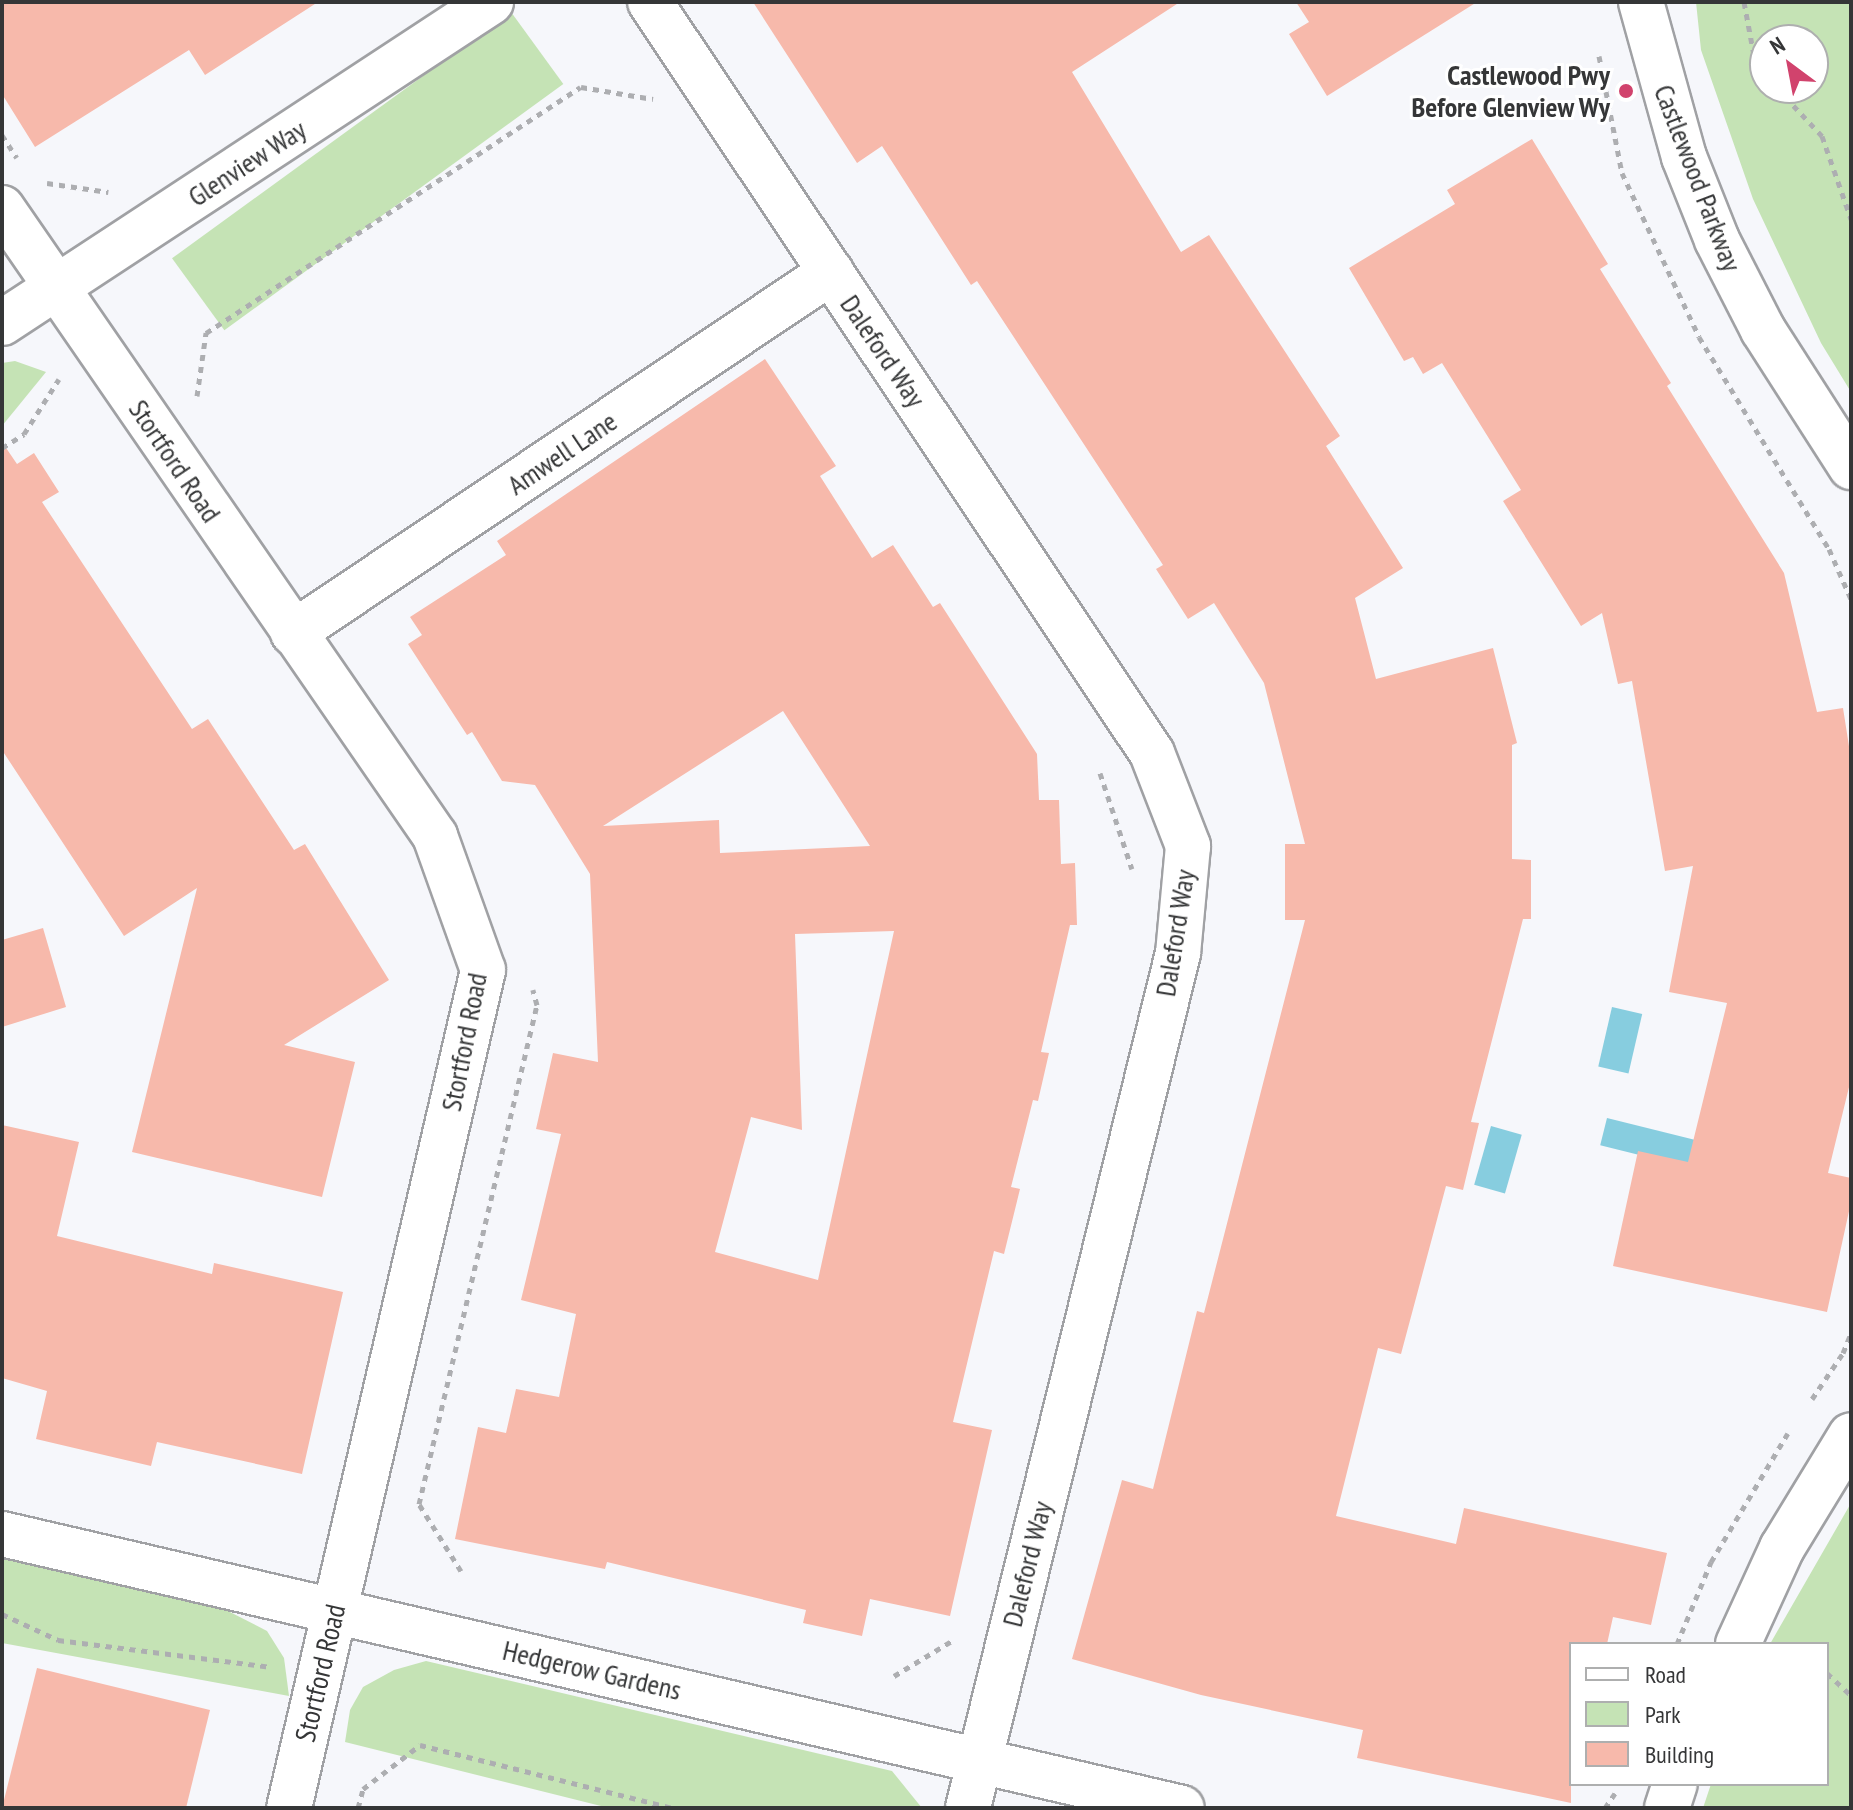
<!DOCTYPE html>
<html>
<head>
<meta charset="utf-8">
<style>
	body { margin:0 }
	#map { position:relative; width:1853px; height:1810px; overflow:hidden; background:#f6f7fb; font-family:"PT Sans Narrow",sans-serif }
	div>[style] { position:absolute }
	.green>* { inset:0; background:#c5e3b5; transform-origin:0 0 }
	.water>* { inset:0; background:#87cddf; transform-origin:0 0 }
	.building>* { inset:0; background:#f7b9ab }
	.path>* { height:5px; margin-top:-2.5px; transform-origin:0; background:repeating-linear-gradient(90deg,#adaeb1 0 6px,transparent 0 12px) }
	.roads { filter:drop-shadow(2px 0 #a0a1a4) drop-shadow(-2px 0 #a0a1a4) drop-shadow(0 2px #a0a1a4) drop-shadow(0 -2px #a0a1a4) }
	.minor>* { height:44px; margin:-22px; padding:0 22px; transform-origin:22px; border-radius:22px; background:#fff }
	.tertiary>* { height:44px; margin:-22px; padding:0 22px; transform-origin:22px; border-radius:22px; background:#fff }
	.dots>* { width:22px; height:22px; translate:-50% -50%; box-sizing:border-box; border:4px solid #fff; border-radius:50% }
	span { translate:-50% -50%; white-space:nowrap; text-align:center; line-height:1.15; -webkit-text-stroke:6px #fff; paint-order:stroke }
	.poi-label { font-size:28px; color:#353637; font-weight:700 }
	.right { translate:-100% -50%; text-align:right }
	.street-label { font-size:28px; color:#353637 }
	.frame { position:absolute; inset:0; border:4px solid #353637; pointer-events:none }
	.legend { position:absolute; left:1569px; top:1642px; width:260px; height:144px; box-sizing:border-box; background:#fff; border:2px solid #aeafaf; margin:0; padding:10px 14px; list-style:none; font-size:24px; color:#353637 }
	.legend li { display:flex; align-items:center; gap:16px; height:40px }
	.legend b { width:40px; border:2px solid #aeafaf }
	.north { position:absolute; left:1749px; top:24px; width:80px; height:80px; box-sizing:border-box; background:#fff; border:2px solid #aeafaf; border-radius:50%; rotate:328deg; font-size:22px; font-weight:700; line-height:32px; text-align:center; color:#353637 }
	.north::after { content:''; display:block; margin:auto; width:28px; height:36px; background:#d1436d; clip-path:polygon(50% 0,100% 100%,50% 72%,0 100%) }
</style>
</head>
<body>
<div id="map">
	<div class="green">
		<div style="clip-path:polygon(evenodd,1696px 2px,1851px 2px,1851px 392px,1821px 343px,1753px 199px,1701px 50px,1696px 2px,1813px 40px,1813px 88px,1765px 88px,1765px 40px,1813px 40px)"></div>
		<div style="left:511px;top:12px;width:89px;height:419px;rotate:54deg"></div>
		<div style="clip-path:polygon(15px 361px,46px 372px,2px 426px,2px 363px)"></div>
		<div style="clip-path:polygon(1851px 1503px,1851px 1808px,1703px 1808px,1711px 1784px,1827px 1784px,1827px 1644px,1770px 1644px)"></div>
		<div style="clip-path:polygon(2px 1556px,224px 1609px,267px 1631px,284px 1658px,289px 1696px,2px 1643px)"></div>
		<div style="clip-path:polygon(426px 1661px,892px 1771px,922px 1808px,609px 1808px,345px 1742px,350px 1710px,363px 1687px,394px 1670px)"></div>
	</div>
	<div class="water">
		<div style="left:1612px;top:1007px;width:31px;height:61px;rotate:13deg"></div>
		<div style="left:1607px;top:1118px;width:117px;height:28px;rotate:14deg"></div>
		<div style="left:1491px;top:1126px;width:32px;height:61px;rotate:16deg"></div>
	</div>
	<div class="building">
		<div style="clip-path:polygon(2px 2px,318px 2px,205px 75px,189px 50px,35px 147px,2px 94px)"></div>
		<div style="clip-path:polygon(753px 2px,1180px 2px,1072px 72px,1181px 252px,1209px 235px,1340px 436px,1326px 446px,1403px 568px,1355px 598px,1376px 679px,1493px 648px,1517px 743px,1512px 745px,1512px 859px,1531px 860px,1531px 919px,1523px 919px,1471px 1122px,1479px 1123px,1463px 1190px,1446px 1186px,1401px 1354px,1378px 1348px,1336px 1516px,1456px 1544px,1464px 1508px,1667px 1553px,1651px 1625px,1613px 1617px,1607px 1644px,1571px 1644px,1571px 1803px,1357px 1758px,1363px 1730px,1201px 1695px,1072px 1659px,1122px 1480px,1153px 1489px,1197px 1311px,1204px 1313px,1305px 920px,1285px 920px,1285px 844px,1305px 844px,1264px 683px,1214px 603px,1188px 619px,1156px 569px,1163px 565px,977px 281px,971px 285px,882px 146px,857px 163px)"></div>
		<div style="clip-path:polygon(1296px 2px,1477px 2px,1327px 96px,1289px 34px,1309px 22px)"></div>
		<div style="clip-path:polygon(1532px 139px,1608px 264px,1600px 269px,1671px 383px,1667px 386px,1784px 573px,1817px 712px,1843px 708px,1851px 759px,1851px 1079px,1828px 1173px,1851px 1178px,1851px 1202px,1827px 1312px,1613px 1266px,1638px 1151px,1688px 1162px,1727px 1003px,1669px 992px,1693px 866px,1665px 871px,1632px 681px,1618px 684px,1602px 613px,1581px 626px,1503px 501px,1521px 490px,1442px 363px,1423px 374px,1413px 357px,1404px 361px,1349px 268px,1455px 204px,1447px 190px)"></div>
		<div style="clip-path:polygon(evenodd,765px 359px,836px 466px,820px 476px,872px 558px,893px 545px,933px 607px,940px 603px,1037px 754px,1039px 800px,1059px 800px,1061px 864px,1075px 863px,1077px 925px,1070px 925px,1041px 1052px,1049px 1053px,1038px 1101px,1033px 1100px,1011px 1187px,1020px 1189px,1004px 1254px,994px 1251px,953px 1422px,992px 1430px,950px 1616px,870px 1599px,862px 1636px,803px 1623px,806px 1610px,607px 1562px,605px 1569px,455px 1539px,478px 1427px,506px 1433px,516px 1389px,559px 1397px,576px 1314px,521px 1300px,561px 1134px,536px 1129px,553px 1053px,598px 1062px,590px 874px,535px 785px,502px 781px,472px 732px,467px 735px,408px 644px,422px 635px,410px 617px,506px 555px,497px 541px,765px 359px,783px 711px,870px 846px,720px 853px,719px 820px,603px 826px,783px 711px,765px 359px,894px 931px,818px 1280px,715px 1252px,751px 1117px,802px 1130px,795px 934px,894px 931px)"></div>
		<div style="clip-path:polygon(2px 442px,17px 464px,34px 453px,59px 492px,42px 502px,192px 729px,208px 719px,294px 850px,305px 844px,389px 980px,284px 1045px,355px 1062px,322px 1197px,132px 1152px,197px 888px,124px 936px,2px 750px)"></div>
		<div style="clip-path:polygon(43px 928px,66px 1007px,2px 1027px,2px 940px)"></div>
		<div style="clip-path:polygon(2px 1125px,79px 1142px,57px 1236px,212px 1274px,214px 1263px,343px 1292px,302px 1474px,157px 1442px,151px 1466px,36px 1439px,47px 1391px,2px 1378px)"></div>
		<div style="clip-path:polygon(37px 1668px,210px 1710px,186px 1808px,2px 1808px)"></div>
	</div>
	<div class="path">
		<div style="left:1744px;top:2px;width:65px;rotate:79.4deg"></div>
		<div style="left:1756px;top:66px;width:13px;rotate:48deg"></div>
		<div style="left:1599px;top:56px;width:119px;rotate:78.9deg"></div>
		<div style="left:1622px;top:173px;width:181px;rotate:64.8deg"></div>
		<div style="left:1699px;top:337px;width:249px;rotate:58.5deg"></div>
		<div style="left:1829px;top:549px;width:55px;rotate:66.3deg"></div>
		<div style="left:1777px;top:88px;width:66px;rotate:46.8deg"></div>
		<div style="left:1822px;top:136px;width:88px;rotate:70.7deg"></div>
		<div style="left:2px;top:135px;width:27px;rotate:57deg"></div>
		<div style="left:47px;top:183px;width:62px;rotate:8.4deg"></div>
		<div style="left:197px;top:396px;width:64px;rotate:-81.9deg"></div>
		<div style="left:206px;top:333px;width:448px;rotate:-33.3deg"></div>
		<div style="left:581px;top:87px;width:73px;rotate:9.5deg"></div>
		<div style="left:2px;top:448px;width:26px;rotate:-32deg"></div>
		<div style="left:24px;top:434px;width:65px;rotate:-57.5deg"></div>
		<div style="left:1100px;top:773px;width:101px;rotate:71.6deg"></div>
		<div style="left:1812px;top:1399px;width:55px;rotate:-56deg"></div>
		<div style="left:1843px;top:1353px;width:22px;rotate:-68deg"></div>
		<div style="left:461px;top:1571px;width:79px;rotate:-122.1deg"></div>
		<div style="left:419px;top:1504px;width:513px;rotate:-76.7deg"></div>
		<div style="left:537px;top:1005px;width:16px;rotate:-105deg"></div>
		<div style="left:2px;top:1614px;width:62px;rotate:24.9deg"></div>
		<div style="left:58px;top:1640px;width:215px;rotate:7.2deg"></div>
		<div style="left:1677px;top:1644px;width:89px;rotate:-67.5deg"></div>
		<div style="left:1711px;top:1562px;width:150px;rotate:-59.2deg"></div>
		<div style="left:1827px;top:1673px;width:33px;rotate:43deg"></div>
		<div style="left:894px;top:1676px;width:71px;rotate:-31.2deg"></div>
		<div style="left:358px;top:1808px;width:20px;rotate:-75deg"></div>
		<div style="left:363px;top:1789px;width:72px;rotate:-37.7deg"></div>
		<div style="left:420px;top:1745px;width:260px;rotate:14deg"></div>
		<div style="left:1605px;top:1808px;width:18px;rotate:-56deg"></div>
	</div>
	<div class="roads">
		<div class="minor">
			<div style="left:650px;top:2px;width:903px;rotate:56.24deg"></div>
			<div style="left:1152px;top:753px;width:100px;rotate:68.8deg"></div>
			<div style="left:1188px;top:846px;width:107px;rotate:95.3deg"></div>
			<div style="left:1178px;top:953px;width:880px;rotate:103.8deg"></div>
			<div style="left:2px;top:208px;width:763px;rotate:55.41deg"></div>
			<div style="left:435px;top:836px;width:142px;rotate:70.3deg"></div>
			<div style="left:483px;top:970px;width:860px;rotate:103.03deg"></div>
			<div style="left:2px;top:323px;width:585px;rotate:-33.28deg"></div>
			<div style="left:293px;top:633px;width:648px;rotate:-33.86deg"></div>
			<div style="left:2px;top:1534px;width:1211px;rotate:13.07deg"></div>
		</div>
		<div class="tertiary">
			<div style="left:1641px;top:2px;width:161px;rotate:74.5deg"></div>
			<div style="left:1684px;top:157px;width:89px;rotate:68.3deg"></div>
			<div style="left:1717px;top:240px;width:101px;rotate:62.9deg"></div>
			<div style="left:1763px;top:330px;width:163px;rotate:57.3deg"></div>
			<div style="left:1738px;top:1644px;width:106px;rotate:-65.4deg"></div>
			<div style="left:1782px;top:1548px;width:132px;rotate:-58.6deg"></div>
			<div style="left:1667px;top:1808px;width:25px;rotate:-72deg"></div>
		</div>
	</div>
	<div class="dots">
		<div style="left:1626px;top:91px;background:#d1436d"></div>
	</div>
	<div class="poi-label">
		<span class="right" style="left:1610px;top:91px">Castlewood Pwy<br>Before Glenview Wy</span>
	</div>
	<div class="street-label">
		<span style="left:247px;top:163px;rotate:-33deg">Glenview Way</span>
		<span style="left:1698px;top:178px;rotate:69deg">Castlewood Parkway</span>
		<span style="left:883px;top:351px;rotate:56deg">Daleford Way</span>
		<span style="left:562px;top:453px;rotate:-34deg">Amwell Lane</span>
		<span style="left:175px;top:461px;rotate:56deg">Stortford Road</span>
		<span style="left:1175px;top:933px;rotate:-81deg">Daleford Way</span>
		<span style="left:464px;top:1042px;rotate:-79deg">Stortford Road</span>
		<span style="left:1027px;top:1564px;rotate:-76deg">Daleford Way</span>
		<span style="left:592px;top:1670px;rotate:13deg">Hedgerow Gardens</span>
		<span style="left:320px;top:1673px;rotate:-77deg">Stortford Road</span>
	</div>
	<div class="frame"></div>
	<ul class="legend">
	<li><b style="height:10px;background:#fff"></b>Road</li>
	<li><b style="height:22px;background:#c5e3b5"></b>Park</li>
	<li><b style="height:22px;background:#f7b9ab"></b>Building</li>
	</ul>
	<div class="north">N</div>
</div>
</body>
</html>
